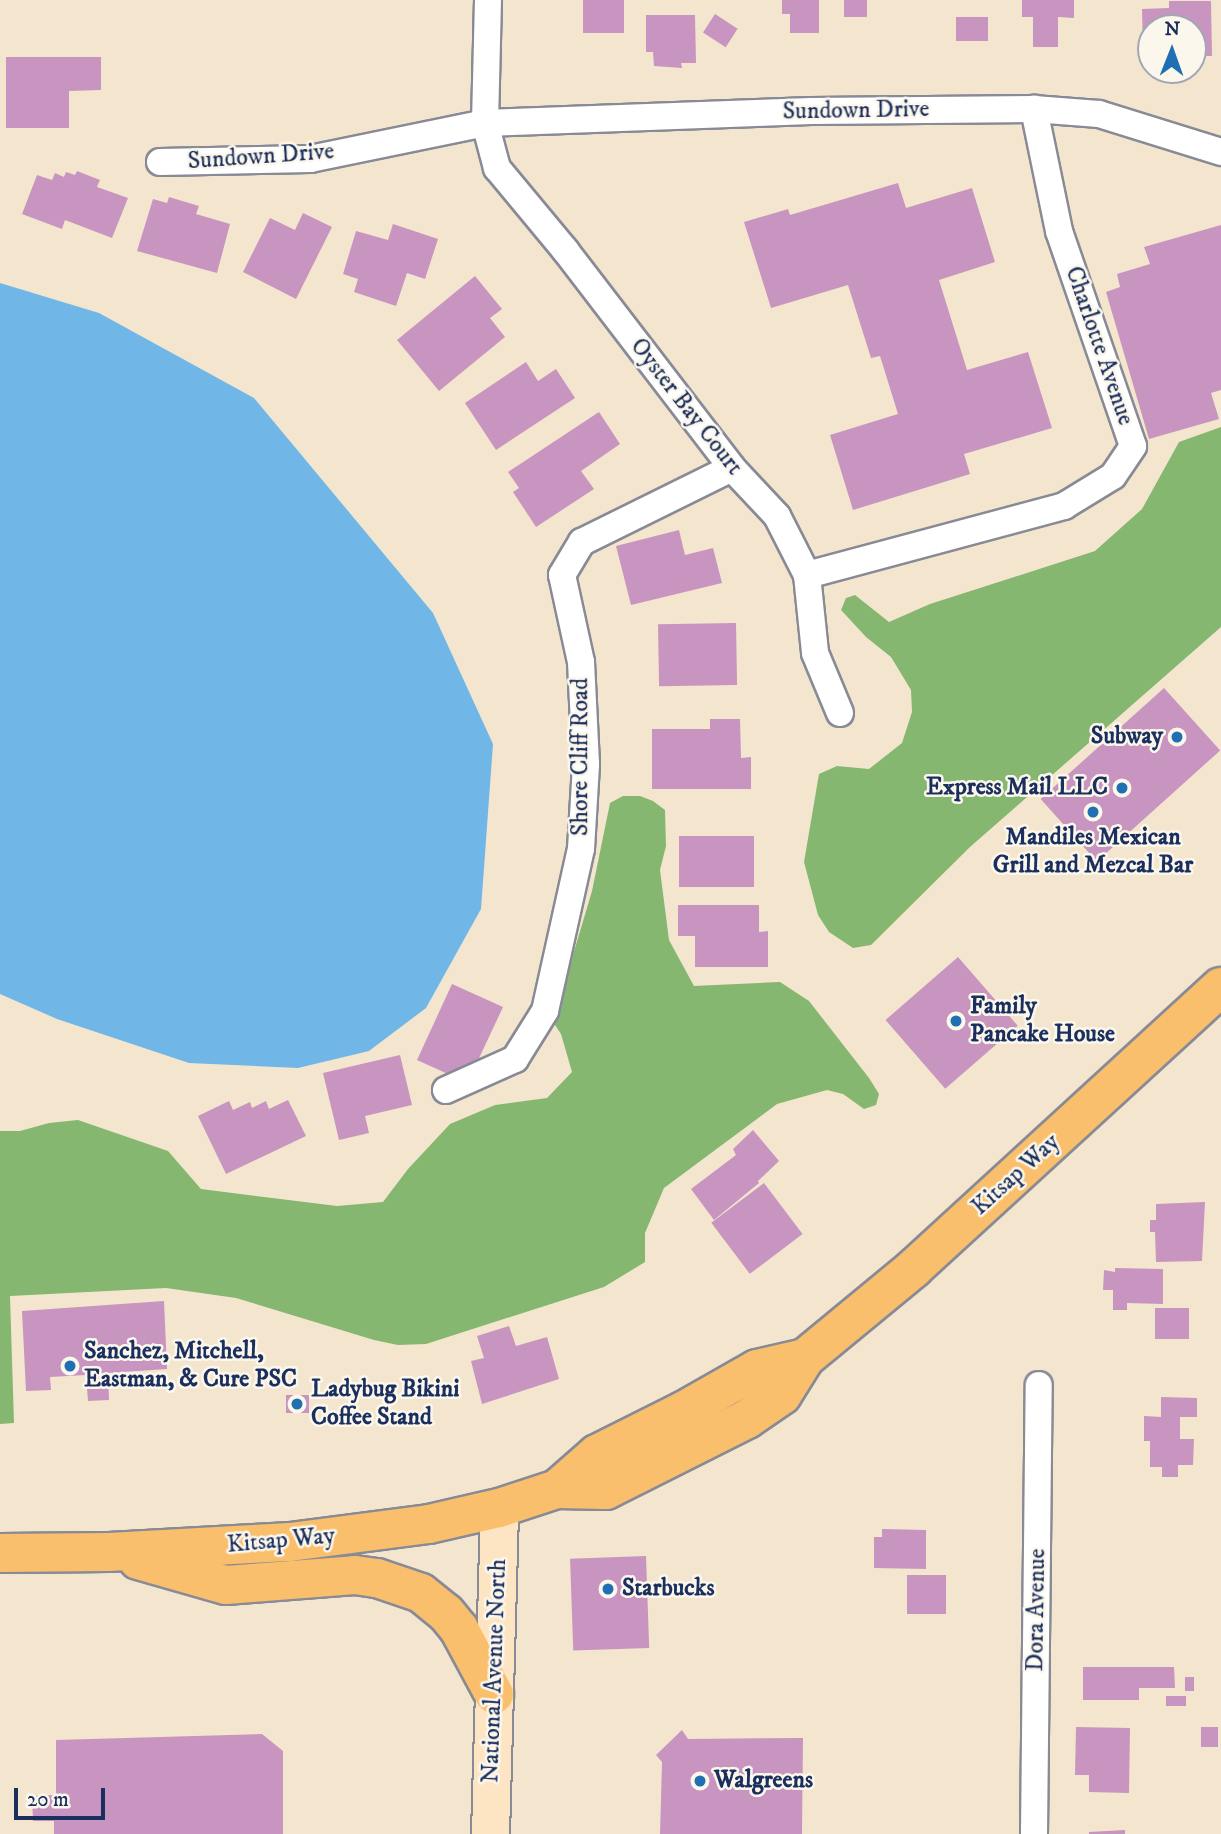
<!DOCTYPE html>
<html>
<head>
<meta charset="utf-8">
<style>
	body { margin:0 }
	#map { position:relative; width:1221px; height:1834px; overflow:hidden; background:#f4e6ce; font-family:"IM FELL DW Pica",serif }
	div>[style] { position:absolute }
	.forest>* { inset:0; background:#86b771 }
	.water>* { inset:0; background:#70b7e7 }
	.building>* { inset:0; background:#c894c0; transform-origin:0 0 }
	.roads { filter:drop-shadow(2px 0 #888a96) drop-shadow(-2px 0 #888a96) drop-shadow(0 2px #888a96) drop-shadow(0 -2px #888a96) }
	.minor>* { height:26px; margin:-13px; padding:0 13px; transform-origin:13px; border-radius:13px; background:#fff }
	.secondary>* { height:37px; margin:-18.5px; padding:0 18.5px; transform-origin:18.5px; border-radius:18.5px; background:#fde5c4 }
	.primary>* { height:38px; margin:-19px; padding:0 19px; transform-origin:19px; border-radius:19px; background:#f9bf6c }
	.dots>* { width:19px; height:19px; translate:-50% -50%; box-sizing:border-box; border:4px solid #fbf7ec; border-radius:50% }
	span { translate:-50% -50%; white-space:nowrap; text-align:center; line-height:1.15; -webkit-text-stroke:5px #fbf7ec; paint-order:stroke }
	.street-label { font-size:24px; color:#1b2f5e }
	.poi-label { font-size:24px; color:#1b2f5e; font-weight:700 }
	.right { translate:-100% -50%; text-align:right }
	.left { translate:0 -50%; text-align:left }
	.north { position:absolute; left:1137px; top:14px; width:70px; height:70px; box-sizing:border-box; background:#fbf7ec; border:2px solid #a1a7b3; border-radius:50%; rotate:1deg; font-size:19px; font-weight:700; line-height:28px; text-align:center; color:#1b2f5e }
	.north::after { content:''; display:block; margin:auto; width:24px; height:32px; background:#1f6fb2; clip-path:polygon(50% 0,100% 100%,50% 72%,0 100%) }
	.scale { position:absolute; left:14px; top:1788px; width:91px; height:32px; box-sizing:border-box; border:4px solid #1b2f5e; border-top:0; padding-left:9px; font-size:21px; line-height:24px; white-space:nowrap; color:#1b2f5e; -webkit-text-stroke:5px #fbf7ec; paint-order:stroke }
</style>
</head>
<body>
<div id="map">
	<div class="forest">
		<div style="clip-path:polygon(1221px 427px,1221px 627px,970px 847px,871px 945px,853px 948px,829px 932px,818px 915px,804px 862px,819px 774px,837px 766px,869px 769px,902px 743px,912px 712px,911px 690px,891px 657px,866px 637px,841px 610px,846px 598px,855px 595px,889px 622px,930px 604px,1095px 551px,1142px 509px,1179px 442px)"></div>
		<div style="clip-path:polygon(623px 796px,640px 796px,653px 801px,665px 810px,666px 846px,660px 870px,669px 940px,694px 986px,780px 982px,809px 1001px,869px 1078px,879px 1094px,876px 1105px,864px 1109px,843px 1094px,827px 1090px,777px 1104px,664px 1188px,645px 1233px,645px 1262px,604px 1287px,426px 1344px,398px 1345px,374px 1340px,236px 1298px,166px 1288px,10px 1296px,14px 1423px,0 1424px,0 1131px,20px 1131px,49px 1123px,78px 1120px,168px 1151px,201px 1189px,337px 1206px,383px 1202px,408px 1169px,450px 1124px,495px 1105px,547px 1098px,572px 1072px,561px 1034px,553px 1022px,592px 891px,610px 803px)"></div>
	</div>
	<div class="water">
		<div style="clip-path:polygon(0 283px,99px 313px,254px 398px,433px 613px,493px 744px,481px 909px,426px 1008px,369px 1051px,298px 1068px,189px 1063px,57px 1019px,0 994px)"></div>
	</div>
	<div class="building">
		<div style="left:583px;top:0;width:41px;height:33px"></div>
		<div style="clip-path:polygon(782px 0,819px 0,819px 33px,790px 33px,790px 14px,782px 14px)"></div>
		<div style="left:844px;top:0;width:23px;height:17px"></div>
		<div style="clip-path:polygon(1022px 0,1074px 0,1074px 18px,1058px 17px,1058px 47px,1033px 47px,1033px 17px,1022px 17px)"></div>
		<div style="clip-path:polygon(1169px 1px,1211px 1px,1212px 56px,1193px 56px,1193px 28px,1151px 28px,1151px 51px,1143px 51px,1142px 9px,1169px 8px)"></div>
		<div style="left:715px;top:14px;width:27px;height:22px;rotate:33deg"></div>
		<div style="clip-path:polygon(646px 15px,695px 15px,696px 63px,681px 63px,682px 68px,654px 66px,653px 52px,646px 52px)"></div>
		<div style="left:956px;top:17px;width:32px;height:24px"></div>
		<div style="clip-path:polygon(6px 57px,101px 57px,101px 90px,69px 91px,69px 128px,6px 128px)"></div>
		<div style="clip-path:polygon(77px 171px,100px 180px,97px 187px,128px 198px,112px 238px,65px 220px,62px 229px,22px 214px,37px 175px,52px 180px,55px 173px,64px 177px,66px 172px,75px 175px)"></div>
		<div style="clip-path:polygon(898px 183px,906px 208px,972px 188px,995px 262px,939px 280px,967px 370px,1028px 352px,1052px 428px,964px 454px,970px 474px,853px 510px,830px 435px,898px 414px,880px 356px,871px 358px,848px 285px,771px 308px,744px 222px,788px 209px,790px 215px)"></div>
		<div style="clip-path:polygon(169px 197px,199px 206px,196px 214px,230px 224px,217px 273px,137px 251px,153px 199px,167px 203px)"></div>
		<div style="clip-path:polygon(303px 213px,332px 227px,296px 299px,243px 272px,270px 218px,295px 230px)"></div>
		<div style="clip-path:polygon(393px 224px,438px 239px,425px 279px,407px 273px,396px 306px,354px 292px,358px 279px,343px 274px,356px 231px,388px 240px)"></div>
		<div style="clip-path:polygon(1221px 225px,1221px 390px,1211px 393px,1219px 419px,1149px 439px,1106px 292px,1120px 287px,1117px 274px,1150px 264px,1144px 247px)"></div>
		<div style="clip-path:polygon(475px 276px,502px 309px,490px 318px,505px 337px,439px 391px,397px 340px)"></div>
		<div style="clip-path:polygon(526px 362px,538px 381px,556px 369px,575px 398px,496px 450px,465px 403px)"></div>
		<div style="clip-path:polygon(599px 412px,620px 444px,581px 471px,594px 489px,536px 527px,513px 492px,519px 488px,508px 472px)"></div>
		<div style="clip-path:polygon(679px 530px,685px 555px,713px 548px,722px 583px,631px 605px,616px 546px)"></div>
		<div style="left:736px;top:623px;width:62px;height:78px;rotate:89deg"></div>
		<div style="left:1164px;top:688px;width:84px;height:166px;rotate:48deg"></div>
		<div style="clip-path:polygon(710px 719px,740px 719px,741px 758px,751px 757px,751px 789px,652px 789px,652px 729px,710px 729px)"></div>
		<div style="left:679px;top:836px;width:75px;height:51px"></div>
		<div style="clip-path:polygon(678px 905px,759px 905px,759px 932px,768px 931px,768px 967px,695px 967px,695px 936px,678px 936px)"></div>
		<div style="left:958px;top:957px;width:91px;height:96px;rotate:49deg"></div>
		<div style="clip-path:polygon(452px 984px,503px 1007px,474px 1069px,466px 1065px,459px 1079px,417px 1060px)"></div>
		<div style="clip-path:polygon(400px 1055px,412px 1105px,365px 1116px,369px 1133px,339px 1140px,323px 1073px)"></div>
		<div style="clip-path:polygon(288px 1100px,306px 1136px,226px 1174px,198px 1116px,229px 1101px,233px 1110px,250px 1102px,252px 1108px,266px 1101px,269px 1109px)"></div>
		<div style="clip-path:polygon(753px 1130px,779px 1161px,758px 1181px,759px 1183px,714px 1220px,691px 1189px,736px 1155px,733px 1149px)"></div>
		<div style="left:764px;top:1183px;width:64px;height:66px;rotate:53deg"></div>
		<div style="clip-path:polygon(1205px 1202px,1202px 1261px,1156px 1262px,1155px 1232px,1150px 1232px,1150px 1220px,1156px 1220px,1156px 1204px)"></div>
		<div style="clip-path:polygon(1115px 1268px,1163px 1269px,1163px 1304px,1127px 1303px,1127px 1310px,1113px 1310px,1113px 1290px,1103px 1290px,1104px 1270px,1115px 1272px)"></div>
		<div style="clip-path:polygon(164px 1301px,167px 1369px,108px 1373px,109px 1400px,88px 1401px,86px 1375px,50px 1377px,51px 1390px,26px 1391px,22px 1311px)"></div>
		<div style="left:1155px;top:1308px;width:34px;height:31px"></div>
		<div style="clip-path:polygon(509px 1326px,516px 1346px,547px 1337px,559px 1379px,482px 1404px,471px 1361px,484px 1358px,477px 1336px)"></div>
		<div style="left:286px;top:1395px;width:23px;height:18px"></div>
		<div style="clip-path:polygon(1161px 1397px,1197px 1398px,1197px 1417px,1180px 1417px,1180px 1439px,1194px 1439px,1193px 1465px,1178px 1465px,1178px 1477px,1162px 1477px,1162px 1467px,1150px 1467px,1150px 1441px,1144px 1441px,1144px 1416px,1161px 1417px)"></div>
		<div style="clip-path:polygon(882px 1529px,926px 1530px,926px 1569px,874px 1568px,874px 1537px,882px 1537px)"></div>
		<div style="left:646px;top:1556px;width:92px;height:76px;rotate:88deg"></div>
		<div style="left:907px;top:1575px;width:39px;height:39px"></div>
		<div style="clip-path:polygon(1083px 1667px,1174px 1667px,1175px 1688px,1139px 1688px,1139px 1700px,1083px 1700px)"></div>
		<div style="left:1185px;top:1677px;width:9px;height:14px"></div>
		<div style="left:1166px;top:1696px;width:20px;height:10px"></div>
		<div style="clip-path:polygon(1076px 1727px,1130px 1728px,1129px 1793px,1089px 1792px,1089px 1775px,1075px 1775px)"></div>
		<div style="left:1218px;top:1727px;width:20px;height:17px;rotate:90deg"></div>
		<div style="clip-path:polygon(682px 1730px,688px 1739px,803px 1738px,802px 1834px,660px 1834px,662px 1762px,656px 1755px)"></div>
		<div style="clip-path:polygon(262px 1734px,283px 1751px,283px 1834px,54px 1834px,54px 1821px,33px 1821px,32px 1796px,56px 1795px,56px 1740px)"></div>
		<div style="clip-path:polygon(1125px 1830px,1125px 1834px,1089px 1834px,1089px 1832px)"></div>
	</div>
	<div class="roads">
		<div class="minor">
			<div style="left:488px;top:0;width:123px;rotate:91.4deg"></div>
			<div style="left:485px;top:123px;width:47px;rotate:75.1deg"></div>
			<div style="left:497px;top:168px;width:107px;rotate:50.3deg"></div>
			<div style="left:565px;top:250px;width:275px;rotate:52.5deg"></div>
			<div style="left:732px;top:468px;width:66px;rotate:46.8deg"></div>
			<div style="left:777px;top:516px;width:66px;rotate:63deg"></div>
			<div style="left:807px;top:575px;width:78px;rotate:84.1deg"></div>
			<div style="left:815px;top:653px;width:65px;rotate:67.4deg"></div>
			<div style="left:160px;top:162px;width:150px;rotate:-1.1deg"></div>
			<div style="left:310px;top:159px;width:179px;rotate:-11.6deg"></div>
			<div style="left:485px;top:123px;width:326px;rotate:-2.1deg"></div>
			<div style="left:811px;top:111px;width:223px;rotate:-0.5deg"></div>
			<div style="left:1034px;top:109px;width:65px;rotate:4.4deg"></div>
			<div style="left:1099px;top:114px;width:128px;rotate:17.3deg"></div>
			<div style="left:807px;top:575px;width:266px;rotate:-15deg"></div>
			<div style="left:1064px;top:506px;width:57px;rotate:-31.5deg"></div>
			<div style="left:1113px;top:476px;width:36px;rotate:-56deg"></div>
			<div style="left:1133px;top:446px;width:227px;rotate:-109deg"></div>
			<div style="left:1059px;top:231px;width:125px;rotate:-101.6deg"></div>
			<div style="left:446px;top:1090px;width:76px;rotate:-24.2deg"></div>
			<div style="left:515px;top:1059px;width:57px;rotate:-58deg"></div>
			<div style="left:545px;top:1011px;width:166px;rotate:-77.5deg"></div>
			<div style="left:581px;top:849px;width:85px;rotate:-86.6deg"></div>
			<div style="left:586px;top:764px;width:102px;rotate:-92.8deg"></div>
			<div style="left:581px;top:662px;width:89px;rotate:-102.3deg"></div>
			<div style="left:562px;top:575px;width:39px;rotate:-59deg"></div>
			<div style="left:582px;top:542px;width:167px;rotate:-26.3deg"></div>
			<div style="left:1034px;top:1834px;width:449px;rotate:-89.4deg"></div>
		</div>
		<div class="secondary">
			<div style="left:490px;top:1834px;width:326px;rotate:-88.4deg"></div>
		</div>
		<div class="primary">
			<div style="left:557px;top:1489px;width:49px;rotate:1.2deg"></div>
			<div style="left:606px;top:1490px;width:158px;rotate:-26.7deg"></div>
			<div style="left:747px;top:1419px;width:42px;rotate:-34.4deg"></div>
			<div style="left:782px;top:1395px;width:44px;rotate:-58.1deg"></div>
			<div style="left:805px;top:1358px;width:141px;rotate:-39.5deg"></div>
			<div style="left:914px;top:1268px;width:416px;rotate:-42.5deg"></div>
			<div style="left:0;top:1553px;width:109px;rotate:-0.5deg"></div>
			<div style="left:109px;top:1552px;width:181px;rotate:-3.2deg"></div>
			<div style="left:290px;top:1542px;width:140px;rotate:-7.4deg"></div>
			<div style="left:429px;top:1524px;width:72px;rotate:-12.9deg"></div>
			<div style="left:499px;top:1508px;width:61px;rotate:-18.1deg"></div>
			<div style="left:557px;top:1489px;width:53px;rotate:-41.2deg"></div>
			<div style="left:597px;top:1454px;width:96px;rotate:-26.6deg"></div>
			<div style="left:683px;top:1411px;width:85px;rotate:-29.6deg"></div>
			<div style="left:757px;top:1369px;width:49px;rotate:-12.9deg"></div>
			<div style="left:138px;top:1560px;width:91px;rotate:15.9deg"></div>
			<div style="left:226px;top:1585px;width:129px;rotate:-4.4deg"></div>
			<div style="left:355px;top:1575px;width:22px;rotate:8deg"></div>
			<div style="left:377px;top:1578px;width:46px;rotate:18.8deg"></div>
			<div style="left:421px;top:1593px;width:32px;rotate:39deg"></div>
			<div style="left:446px;top:1613px;width:21px;rotate:51deg"></div>
			<div style="left:459px;top:1629px;width:74px;rotate:61.7deg"></div>
		</div>
	</div>
	<div class="dots">
		<div style="left:1177px;top:737px;background:#1f6fb2"></div>
		<div style="left:1122px;top:788px;background:#1f6fb2"></div>
		<div style="left:1093px;top:812px;background:#1f6fb2"></div>
		<div style="left:956px;top:1021px;background:#1f6fb2"></div>
		<div style="left:70px;top:1366px;background:#1f6fb2"></div>
		<div style="left:297px;top:1404px;background:#1f6fb2"></div>
		<div style="left:608px;top:1589px;background:#1f6fb2"></div>
		<div style="left:700px;top:1781px;background:#1f6fb2"></div>
	</div>
	<div class="street-label">
		<span style="left:856px;top:111px;rotate:-1deg">Sundown Drive</span>
		<span style="left:261px;top:157px;rotate:-4deg">Sundown Drive</span>
		<span style="left:1099px;top:346px;rotate:71deg">Charlotte Avenue</span>
		<span style="left:686px;top:407px;rotate:52deg">Oyster Bay Court</span>
		<span style="left:581px;top:757px;rotate:-90deg">Shore Cliff Road</span>
		<span style="left:1016px;top:1175px;rotate:-42deg">Kitsap Way</span>
		<span style="left:281px;top:1541px;rotate:-5deg">Kitsap Way</span>
		<span style="left:1037px;top:1610px;rotate:-89deg">Dora Avenue</span>
		<span style="left:495px;top:1671px;rotate:-88deg">National Avenue North</span>
	</div>
	<div class="poi-label">
		<span class="right" style="left:1163px;top:737px">Subway</span>
		<span class="right" style="left:1108px;top:788px">Express Mail LLC</span>
		<span style="left:1093px;top:852px">Mandiles Mexican<br>Grill and Mezcal Bar</span>
		<span class="left" style="left:970px;top:1021px">Family<br>Pancake House</span>
		<span class="left" style="left:84px;top:1366px">Sanchez, Mitchell,<br>Eastman, &amp; Cure PSC</span>
		<span class="left" style="left:311px;top:1404px">Ladybug Bikini<br>Coffee Stand</span>
		<span class="left" style="left:622px;top:1589px">Starbucks</span>
		<span class="left" style="left:714px;top:1781px">Walgreens</span>
	</div>
	<div class="north">N</div>
	<div class="scale">20 m</div>
</div>
</body>
</html>
